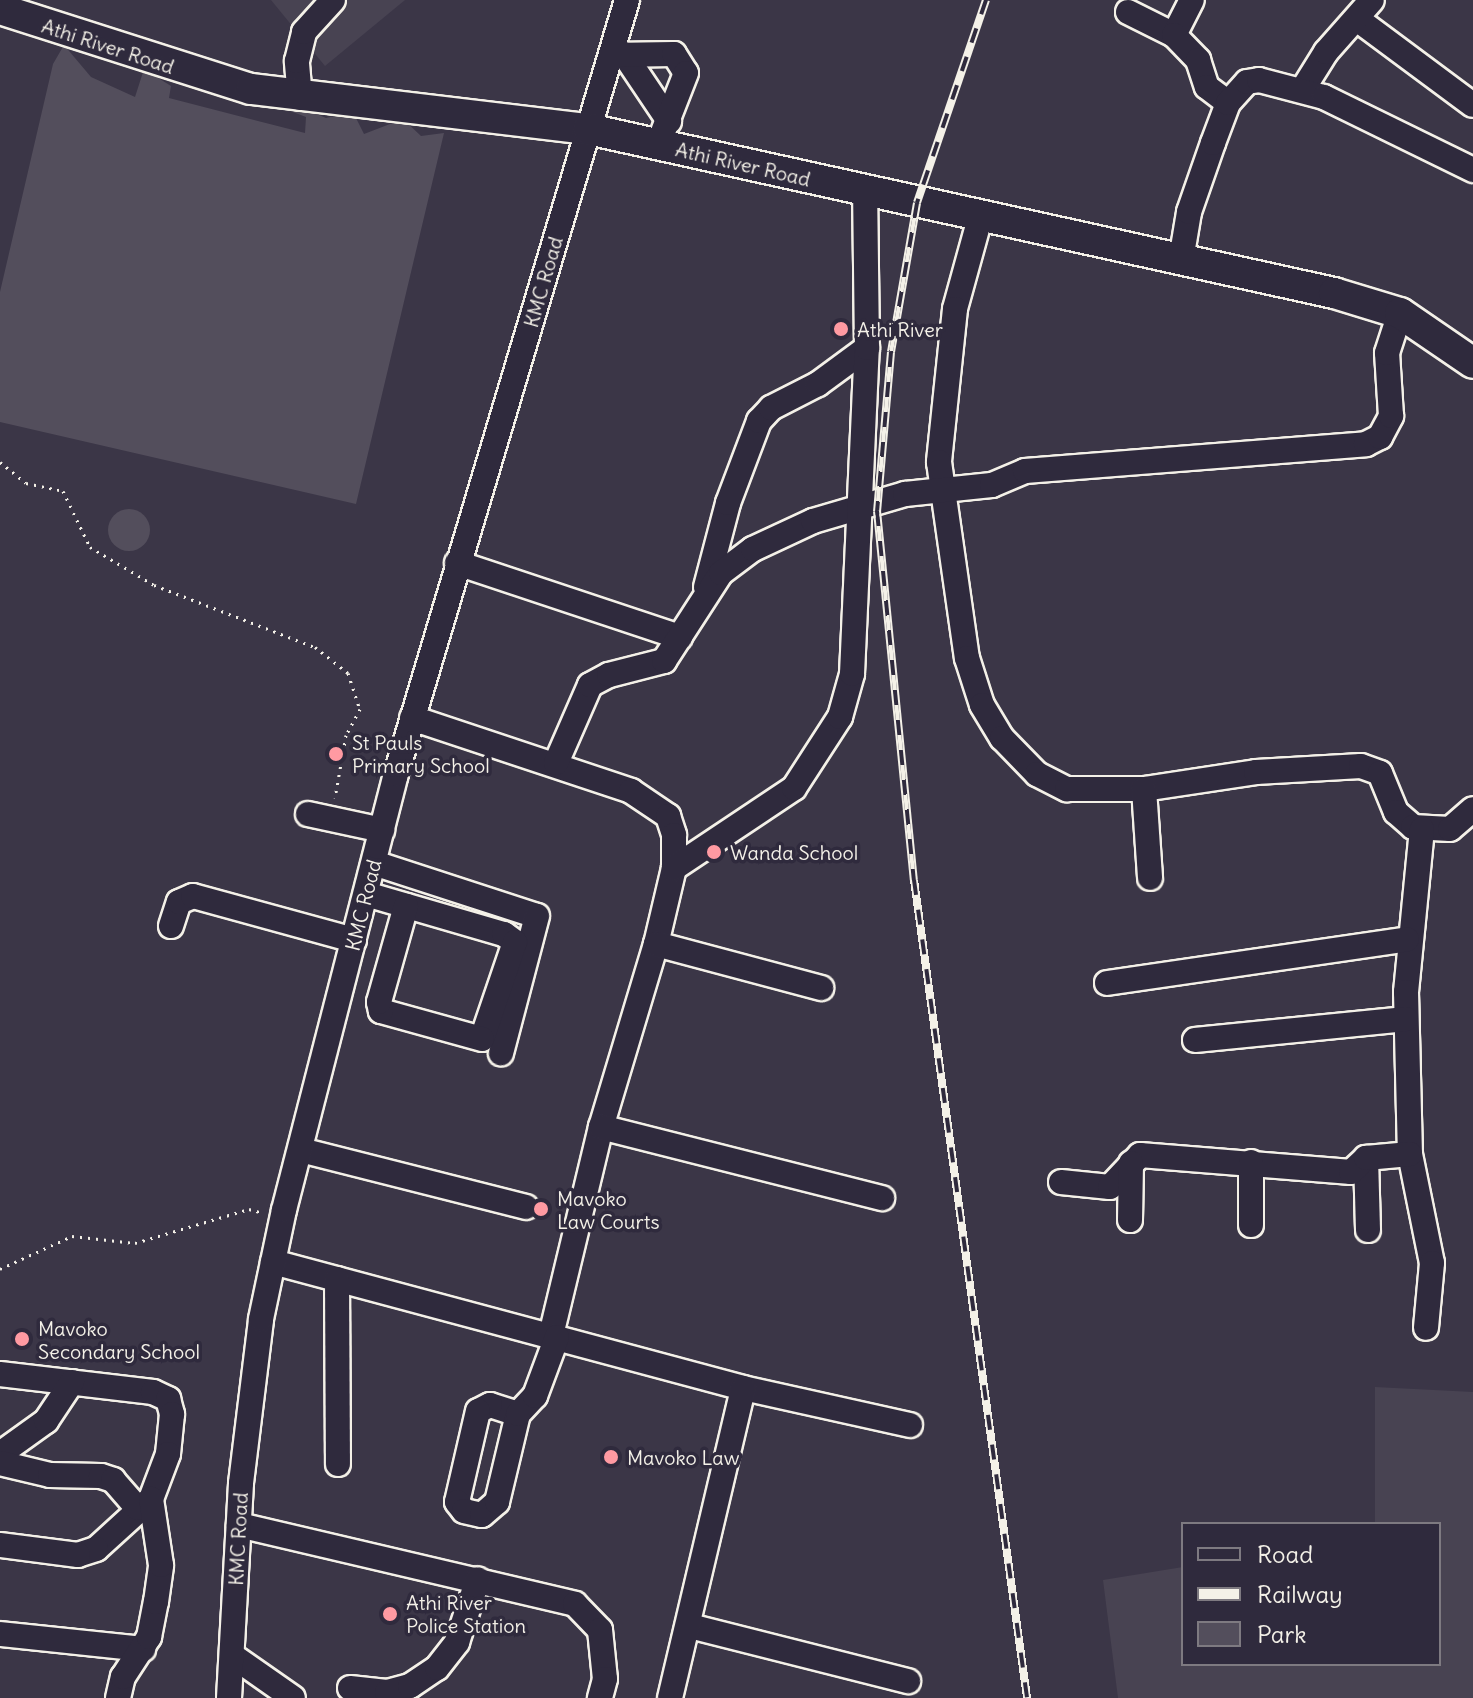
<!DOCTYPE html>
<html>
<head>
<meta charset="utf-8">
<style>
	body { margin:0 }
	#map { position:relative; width:1473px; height:1698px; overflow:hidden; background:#3b3647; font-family:Delius,sans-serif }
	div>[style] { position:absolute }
	.built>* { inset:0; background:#484352 }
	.green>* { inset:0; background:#534e5c }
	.round { border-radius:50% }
	.path>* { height:3px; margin-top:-1.5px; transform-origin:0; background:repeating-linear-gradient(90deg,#f4f1e8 0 2px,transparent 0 8px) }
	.roads { filter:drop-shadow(2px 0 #f4f1e8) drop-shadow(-2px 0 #f4f1e8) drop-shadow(0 2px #f4f1e8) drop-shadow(0 -2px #f4f1e8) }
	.minor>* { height:24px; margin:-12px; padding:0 12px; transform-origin:12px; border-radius:12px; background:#2f2a3d }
	.major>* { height:30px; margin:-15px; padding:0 15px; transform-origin:15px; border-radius:15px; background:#2f2a3d }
	.rail>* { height:8px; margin-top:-4px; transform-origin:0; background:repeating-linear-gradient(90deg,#2f2a3d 0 15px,#f4f1e8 0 30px); box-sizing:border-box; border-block:2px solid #f4f1e8 }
	.dots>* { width:22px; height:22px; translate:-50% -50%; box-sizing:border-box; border:4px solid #2f2a3d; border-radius:50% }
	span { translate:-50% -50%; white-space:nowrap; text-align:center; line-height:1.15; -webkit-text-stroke:7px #2f2a3d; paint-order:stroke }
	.street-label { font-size:20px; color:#f4f1e8 }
	.poi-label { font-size:20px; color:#f4f1e8 }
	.left { translate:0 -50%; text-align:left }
	.legend { position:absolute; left:1181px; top:1522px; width:260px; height:144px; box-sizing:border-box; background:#2f2a3d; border:2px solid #7e7a81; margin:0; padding:10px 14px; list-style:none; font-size:24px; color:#f4f1e8 }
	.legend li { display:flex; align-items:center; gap:16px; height:40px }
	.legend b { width:40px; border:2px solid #7e7a81 }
</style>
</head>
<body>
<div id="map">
	<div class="built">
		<div style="clip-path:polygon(271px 0,405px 0,325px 66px)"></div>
		<div style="clip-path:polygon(1375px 1387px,1473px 1392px,1473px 1698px,1118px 1698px,1103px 1580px,1183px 1567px,1183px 1664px,1439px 1664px,1439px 1524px,1375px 1524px)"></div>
	</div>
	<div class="green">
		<div style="clip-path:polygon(64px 45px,91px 77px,135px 97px,144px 69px,171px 86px,169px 98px,305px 133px,306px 117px,272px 104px,298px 106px,326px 118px,353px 112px,364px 134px,403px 119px,421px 136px,444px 133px,356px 504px,0 422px,0 292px,53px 64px)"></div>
		<div class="round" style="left:108px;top:509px;width:42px;height:42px"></div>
	</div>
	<div class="path">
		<div style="left:0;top:462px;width:33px;rotate:39deg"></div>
		<div style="left:26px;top:483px;width:38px;rotate:12deg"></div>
		<div style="left:63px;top:491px;width:62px;rotate:64.3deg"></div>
		<div style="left:90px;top:547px;width:74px;rotate:30.7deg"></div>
		<div style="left:154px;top:585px;width:173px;rotate:21.1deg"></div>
		<div style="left:315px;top:647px;width:42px;rotate:38.2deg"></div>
		<div style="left:348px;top:673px;width:38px;rotate:72deg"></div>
		<div style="left:360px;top:709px;width:30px;rotate:118deg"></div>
		<div style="left:346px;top:735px;width:64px;rotate:99.9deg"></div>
		<div style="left:0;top:1269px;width:79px;rotate:-24.6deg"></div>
		<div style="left:72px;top:1236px;width:63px;rotate:6.3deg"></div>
		<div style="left:135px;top:1243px;width:119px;rotate:-16.6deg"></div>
		<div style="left:249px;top:1209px;width:15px;rotate:16deg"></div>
	</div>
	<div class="roads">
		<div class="minor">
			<div style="left:1128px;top:12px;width:51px;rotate:26.6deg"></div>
			<div style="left:1174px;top:35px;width:39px;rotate:-63deg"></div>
			<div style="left:1357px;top:19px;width:144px;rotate:36.6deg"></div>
			<div style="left:1174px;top:35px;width:35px;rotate:46deg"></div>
			<div style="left:1198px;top:60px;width:28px;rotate:72deg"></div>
			<div style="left:1207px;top:87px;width:26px;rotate:37deg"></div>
			<div style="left:624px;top:54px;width:81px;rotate:56.1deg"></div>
			<div style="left:611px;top:55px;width:63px;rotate:-0.9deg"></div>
			<div style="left:674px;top:54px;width:22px;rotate:58deg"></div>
			<div style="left:686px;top:73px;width:77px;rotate:111.3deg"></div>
			<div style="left:1303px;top:89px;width:44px;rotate:-58.1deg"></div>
			<div style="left:1326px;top:52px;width:69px;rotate:-48.5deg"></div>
			<div style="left:300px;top:98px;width:37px;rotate:-95deg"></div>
			<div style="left:297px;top:61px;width:30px;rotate:-76deg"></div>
			<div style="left:304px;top:32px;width:43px;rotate:-47.8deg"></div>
			<div style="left:980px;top:218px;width:94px;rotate:105.4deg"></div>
			<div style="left:955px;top:309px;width:154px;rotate:96deg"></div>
			<div style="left:939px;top:462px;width:198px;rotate:81.9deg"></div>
			<div style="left:967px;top:658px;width:49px;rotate:72.3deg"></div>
			<div style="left:982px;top:705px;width:39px;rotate:59deg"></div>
			<div style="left:1002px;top:738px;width:50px;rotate:45.8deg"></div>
			<div style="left:1037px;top:774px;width:34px;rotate:27deg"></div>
			<div style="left:1067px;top:789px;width:77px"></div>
			<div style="left:1144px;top:789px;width:113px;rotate:-8.6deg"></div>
			<div style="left:1256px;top:772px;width:105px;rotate:-3.3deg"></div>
			<div style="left:1361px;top:766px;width:20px;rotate:20deg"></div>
			<div style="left:1380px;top:773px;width:42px;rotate:67.7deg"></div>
			<div style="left:1396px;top:812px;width:23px;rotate:41deg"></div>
			<div style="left:1413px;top:827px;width:37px;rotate:3deg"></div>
			<div style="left:1450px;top:829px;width:30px;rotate:-41deg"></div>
			<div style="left:1181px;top:260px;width:49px;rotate:-80.5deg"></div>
			<div style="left:1189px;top:212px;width:73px;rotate:-70.8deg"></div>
			<div style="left:1213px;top:143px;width:43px;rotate:-69.4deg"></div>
			<div style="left:1228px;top:103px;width:28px;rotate:-48deg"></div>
			<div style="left:1247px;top:82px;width:12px;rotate:-9deg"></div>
			<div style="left:1259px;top:80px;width:67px;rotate:14.7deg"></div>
			<div style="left:1324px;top:97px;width:166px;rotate:26.1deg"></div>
			<div style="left:457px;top:563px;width:235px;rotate:18.4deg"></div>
			<div style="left:706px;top:587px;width:87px;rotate:-75.3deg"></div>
			<div style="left:728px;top:503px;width:88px;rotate:-69.3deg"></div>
			<div style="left:759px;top:421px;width:18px;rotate:-47deg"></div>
			<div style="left:771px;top:408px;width:53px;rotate:-27.1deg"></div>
			<div style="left:818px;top:384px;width:61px;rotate:-36.3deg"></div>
			<div style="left:412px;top:718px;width:231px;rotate:18.4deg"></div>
			<div style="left:631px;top:791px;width:45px;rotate:34deg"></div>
			<div style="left:668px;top:816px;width:20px;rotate:72deg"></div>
			<div style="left:674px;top:835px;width:33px;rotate:90deg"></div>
			<div style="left:674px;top:868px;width:78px;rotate:103.3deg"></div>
			<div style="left:656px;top:944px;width:191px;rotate:106.7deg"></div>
			<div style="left:601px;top:1127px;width:215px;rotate:103.5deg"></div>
			<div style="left:556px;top:763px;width:85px;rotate:-66.4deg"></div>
			<div style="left:590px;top:685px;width:21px;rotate:-28deg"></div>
			<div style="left:609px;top:675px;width:57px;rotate:-14.3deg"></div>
			<div style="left:664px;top:661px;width:105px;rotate:-57.1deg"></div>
			<div style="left:721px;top:573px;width:40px;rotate:-37deg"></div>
			<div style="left:753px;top:549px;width:66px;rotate:-25deg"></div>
			<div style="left:813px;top:521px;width:96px;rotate:-16.4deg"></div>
			<div style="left:905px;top:494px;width:87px;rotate:-5.9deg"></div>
			<div style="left:992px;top:485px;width:36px;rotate:-23deg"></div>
			<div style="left:1025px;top:471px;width:342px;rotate:-4.5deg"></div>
			<div style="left:1366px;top:444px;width:16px;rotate:-27deg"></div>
			<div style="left:1380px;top:437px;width:24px;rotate:-62deg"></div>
			<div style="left:1391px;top:416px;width:63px;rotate:-93.6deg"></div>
			<div style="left:1387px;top:353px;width:42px;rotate:-72deg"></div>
			<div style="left:1144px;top:789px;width:89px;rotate:86.1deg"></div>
			<div style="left:308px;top:814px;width:76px;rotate:12.2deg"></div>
			<div style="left:1422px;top:829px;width:164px;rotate:95.6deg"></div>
			<div style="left:1406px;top:992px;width:162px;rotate:88.6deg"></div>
			<div style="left:1410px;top:1154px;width:111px;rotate:78.6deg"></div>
			<div style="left:1432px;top:1263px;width:65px;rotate:95.3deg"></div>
			<div style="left:374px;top:863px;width:171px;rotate:18deg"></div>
			<div style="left:537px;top:916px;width:142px;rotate:104.7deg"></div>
			<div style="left:674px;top:868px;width:144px;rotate:-33.7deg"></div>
			<div style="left:794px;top:788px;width:85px;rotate:-57.1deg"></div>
			<div style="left:840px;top:717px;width:45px;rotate:-74.4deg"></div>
			<div style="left:852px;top:674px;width:326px;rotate:-87.4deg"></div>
			<div style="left:867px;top:348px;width:157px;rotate:-90.7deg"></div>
			<div style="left:366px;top:894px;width:144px;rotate:16.2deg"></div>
			<div style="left:504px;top:934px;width:14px;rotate:36deg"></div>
			<div style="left:515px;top:942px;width:102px;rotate:108.8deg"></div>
			<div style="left:482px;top:1039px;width:105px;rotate:-164.5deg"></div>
			<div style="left:381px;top:1011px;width:9px;rotate:-103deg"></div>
			<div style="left:379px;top:1002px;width:100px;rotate:-74.3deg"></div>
			<div style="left:171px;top:926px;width:25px;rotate:-72deg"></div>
			<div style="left:179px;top:902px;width:15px;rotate:-23deg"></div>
			<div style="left:193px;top:896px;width:167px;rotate:15.3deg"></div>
			<div style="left:656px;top:944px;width:171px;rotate:14.9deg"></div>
			<div style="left:1107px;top:983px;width:303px;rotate:-8.3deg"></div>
			<div style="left:1195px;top:1040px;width:212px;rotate:-5.7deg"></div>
			<div style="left:601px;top:1127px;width:290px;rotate:14.2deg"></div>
			<div style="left:301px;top:1150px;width:232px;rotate:14.2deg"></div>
			<div style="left:1366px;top:1158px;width:72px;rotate:88.4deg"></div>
			<div style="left:1061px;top:1182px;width:49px;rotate:5.8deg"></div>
			<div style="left:1110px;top:1187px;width:44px;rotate:-46.8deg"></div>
			<div style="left:1140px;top:1155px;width:212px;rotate:4.6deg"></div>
			<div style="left:1351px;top:1172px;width:21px;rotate:-43deg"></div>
			<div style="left:1366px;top:1158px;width:44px;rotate:-5.2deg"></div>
			<div style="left:1130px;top:1220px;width:57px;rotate:-89deg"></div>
			<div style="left:1251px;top:1225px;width:63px;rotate:-90deg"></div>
			<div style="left:273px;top:1262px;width:487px;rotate:15deg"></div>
			<div style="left:743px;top:1388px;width:171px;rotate:12.5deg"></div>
			<div style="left:337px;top:1279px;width:185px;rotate:89.7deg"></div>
			<div style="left:0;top:1374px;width:154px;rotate:6.7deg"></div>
			<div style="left:153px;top:1392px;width:17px;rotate:25deg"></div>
			<div style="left:168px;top:1399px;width:16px;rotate:75deg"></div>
			<div style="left:172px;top:1414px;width:40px;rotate:95.7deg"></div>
			<div style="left:168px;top:1454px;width:48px;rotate:110.7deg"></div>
			<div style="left:151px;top:1499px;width:74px;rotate:137.7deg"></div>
			<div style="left:96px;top:1549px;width:19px;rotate:162deg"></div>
			<div style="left:78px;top:1555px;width:79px;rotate:-172.7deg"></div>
			<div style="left:518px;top:1414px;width:29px;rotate:-162deg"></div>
			<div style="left:490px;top:1405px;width:13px;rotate:153deg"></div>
			<div style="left:478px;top:1411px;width:93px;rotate:103deg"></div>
			<div style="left:457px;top:1502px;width:11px;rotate:52deg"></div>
			<div style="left:464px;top:1511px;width:18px;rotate:13deg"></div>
			<div style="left:482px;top:1515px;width:20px;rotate:-41deg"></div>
			<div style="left:497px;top:1502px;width:90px;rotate:-76.6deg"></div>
			<div style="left:518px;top:1414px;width:25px;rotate:-47deg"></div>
			<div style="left:535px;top:1396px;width:63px;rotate:-69.6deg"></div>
			<div style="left:0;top:1454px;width:57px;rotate:-35.7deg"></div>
			<div style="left:46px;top:1421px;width:47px;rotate:-56.3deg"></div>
			<div style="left:0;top:1463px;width:51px;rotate:13.5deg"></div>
			<div style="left:50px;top:1475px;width:51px;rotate:1.1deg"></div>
			<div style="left:101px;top:1476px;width:13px;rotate:18deg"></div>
			<div style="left:113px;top:1480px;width:37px;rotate:49deg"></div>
			<div style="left:239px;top:1525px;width:345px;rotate:13.2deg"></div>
			<div style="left:575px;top:1604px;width:36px;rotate:46deg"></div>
			<div style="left:600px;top:1630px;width:49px;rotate:84.2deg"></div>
			<div style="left:605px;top:1679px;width:20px;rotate:105deg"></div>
			<div style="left:690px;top:1626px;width:225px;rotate:14.2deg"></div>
			<div style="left:0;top:1634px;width:144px;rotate:6deg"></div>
			<div style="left:233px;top:1656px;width:73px;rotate:35deg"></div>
			<div style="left:350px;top:1688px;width:37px;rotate:6deg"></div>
			<div style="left:387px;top:1692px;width:24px;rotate:-15deg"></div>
			<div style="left:410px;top:1686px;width:32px;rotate:-34deg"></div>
			<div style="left:437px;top:1668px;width:33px;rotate:-52deg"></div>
			<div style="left:457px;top:1642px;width:66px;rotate:-71.6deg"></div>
			<div style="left:118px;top:1698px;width:22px;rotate:-77deg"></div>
			<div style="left:123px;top:1677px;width:48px;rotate:-57deg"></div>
			<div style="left:149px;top:1637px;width:36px;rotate:-79deg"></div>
			<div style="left:156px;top:1602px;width:37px;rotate:-82deg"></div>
			<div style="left:161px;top:1565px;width:67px;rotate:-98.6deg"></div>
			<div style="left:229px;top:1698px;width:215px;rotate:-86.8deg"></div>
			<div style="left:241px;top:1483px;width:165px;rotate:-83deg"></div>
			<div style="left:261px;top:1319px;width:111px;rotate:-78.1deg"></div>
			<div style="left:284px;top:1210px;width:450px;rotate:-75.6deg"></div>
			<div style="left:396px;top:774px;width:808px;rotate:-73.38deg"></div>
			<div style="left:670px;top:1698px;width:318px;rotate:-76.7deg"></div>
		</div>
		<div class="major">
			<div style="left:0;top:9px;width:263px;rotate:17.7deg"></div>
			<div style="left:251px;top:89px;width:339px;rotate:6.8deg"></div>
			<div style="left:588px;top:129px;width:764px;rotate:12.4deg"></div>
			<div style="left:1334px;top:293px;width:69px;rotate:16.9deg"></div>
			<div style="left:1400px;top:313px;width:88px;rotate:34.4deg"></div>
		</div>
	</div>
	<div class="rail">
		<div style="left:986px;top:0;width:214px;rotate:108.8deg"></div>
		<div style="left:917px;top:203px;width:151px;rotate:99.9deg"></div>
		<div style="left:891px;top:352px;width:160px;rotate:95deg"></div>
		<div style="left:877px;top:511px;width:371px;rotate:84.3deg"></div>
		<div style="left:914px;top:880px;width:826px;rotate:82.13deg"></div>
	</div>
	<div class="dots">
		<div style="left:841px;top:329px;background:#ff9aa2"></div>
		<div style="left:336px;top:754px;background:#ff9aa2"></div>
		<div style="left:714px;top:852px;background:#ff9aa2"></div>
		<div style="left:541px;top:1209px;background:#ff9aa2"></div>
		<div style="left:22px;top:1339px;background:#ff9aa2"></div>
		<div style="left:611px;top:1457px;background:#ff9aa2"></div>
		<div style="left:390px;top:1614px;background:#ff9aa2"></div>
	</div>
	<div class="street-label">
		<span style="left:108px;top:46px;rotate:18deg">Athi River Road</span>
		<span style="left:743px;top:164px;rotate:13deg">Athi River Road</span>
		<span style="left:543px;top:282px;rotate:-74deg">KMC Road</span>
		<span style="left:363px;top:905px;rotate:-76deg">KMC Road</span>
		<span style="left:238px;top:1539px;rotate:-87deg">KMC Road</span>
	</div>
	<div class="poi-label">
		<span class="left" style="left:857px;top:329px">Athi River</span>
		<span class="left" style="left:352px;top:754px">St Pauls<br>Primary School</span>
		<span class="left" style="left:730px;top:852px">Wanda School</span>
		<span class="left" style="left:557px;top:1210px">Mavoko<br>Law Courts</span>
		<span class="left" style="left:38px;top:1340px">Mavoko<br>Secondary School</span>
		<span class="left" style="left:627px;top:1457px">Mavoko Law</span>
		<span class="left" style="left:406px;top:1614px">Athi River<br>Police Station</span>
	</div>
	<ul class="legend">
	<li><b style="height:10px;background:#2f2a3d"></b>Road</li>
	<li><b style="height:10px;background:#f4f1e8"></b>Railway</li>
	<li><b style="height:22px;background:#534e5c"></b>Park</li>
	</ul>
</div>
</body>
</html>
